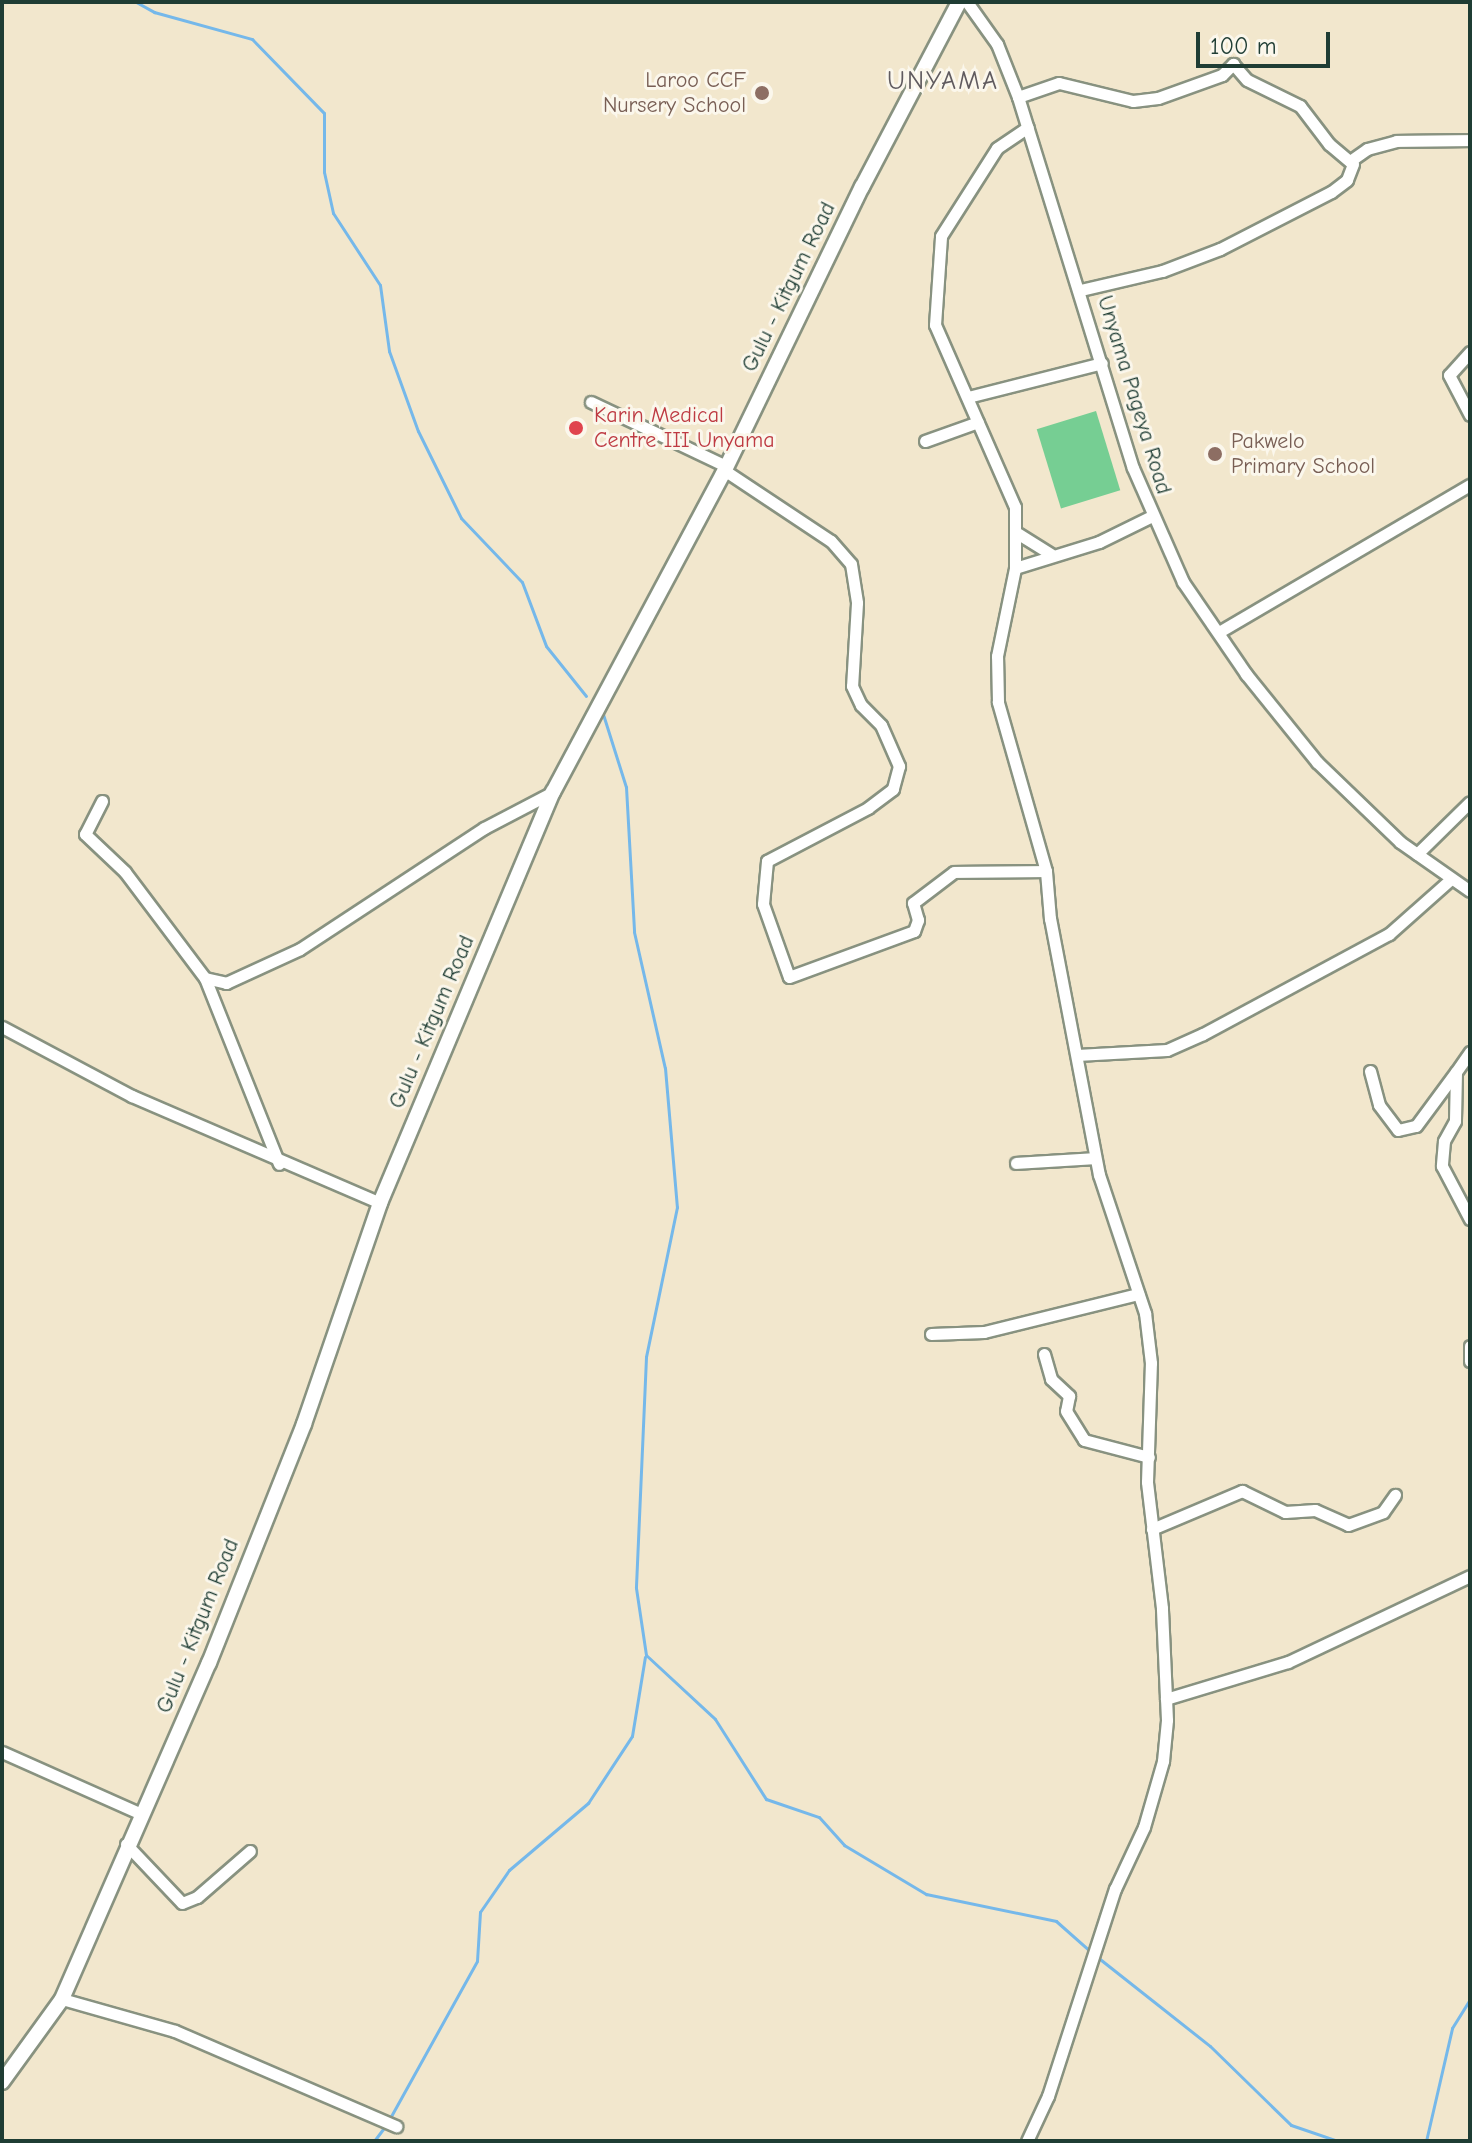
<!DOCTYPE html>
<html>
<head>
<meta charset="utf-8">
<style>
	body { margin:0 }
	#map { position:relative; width:1472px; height:2143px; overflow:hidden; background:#f2e7cd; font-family:"Comic Neue",sans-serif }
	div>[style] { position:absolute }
	.green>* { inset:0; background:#76ce93; transform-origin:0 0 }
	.stream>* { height:3px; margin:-1.5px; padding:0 1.5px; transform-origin:1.5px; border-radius:1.5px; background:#75b8ea }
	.roads { filter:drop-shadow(2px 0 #889280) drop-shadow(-2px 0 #889280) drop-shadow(0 2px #889280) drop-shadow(0 -2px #889280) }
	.minor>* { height:11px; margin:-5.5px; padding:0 5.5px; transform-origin:5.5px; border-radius:5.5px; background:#fff }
	.major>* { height:14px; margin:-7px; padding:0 7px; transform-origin:7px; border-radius:7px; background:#fff }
	.dots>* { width:22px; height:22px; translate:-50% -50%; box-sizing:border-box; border:4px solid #fbf7ec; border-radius:50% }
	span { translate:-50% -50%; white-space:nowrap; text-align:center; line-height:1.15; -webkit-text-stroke:6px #fbf7ec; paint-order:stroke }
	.education-label { font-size:22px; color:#785e54 }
	.right { translate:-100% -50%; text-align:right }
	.left { translate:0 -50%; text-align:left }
	.street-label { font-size:22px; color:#1f3d34 }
	.health-label { font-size:22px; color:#be3a42 }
	.quarter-label { font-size:26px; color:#605b5f; letter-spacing:2px }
	.frame { position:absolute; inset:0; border:4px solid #1f3d34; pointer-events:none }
	.scale { position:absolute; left:1196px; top:32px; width:134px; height:36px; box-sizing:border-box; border:4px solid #1f3d34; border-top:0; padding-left:10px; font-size:24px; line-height:28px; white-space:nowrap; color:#1f3d34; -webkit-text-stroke:6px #fbf7ec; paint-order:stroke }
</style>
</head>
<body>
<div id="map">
	<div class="green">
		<div style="left:1096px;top:411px;width:83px;height:62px;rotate:73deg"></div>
	</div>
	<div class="stream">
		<div style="left:136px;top:2px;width:21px;rotate:29deg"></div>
		<div style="left:154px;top:12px;width:102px;rotate:15.4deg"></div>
		<div style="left:252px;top:39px;width:103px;rotate:45.8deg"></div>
		<div style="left:324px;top:113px;width:59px;rotate:90deg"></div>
		<div style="left:324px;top:172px;width:42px;rotate:77.6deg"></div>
		<div style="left:333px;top:213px;width:86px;rotate:56.9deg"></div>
		<div style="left:380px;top:285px;width:67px;rotate:82.2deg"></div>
		<div style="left:389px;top:351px;width:85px;rotate:70.1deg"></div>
		<div style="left:418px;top:431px;width:97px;rotate:63.7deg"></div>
		<div style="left:461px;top:518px;width:88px;rotate:46.4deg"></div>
		<div style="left:522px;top:582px;width:68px;rotate:69.4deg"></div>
		<div style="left:546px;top:646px;width:64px;rotate:51.3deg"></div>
		<div style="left:602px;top:711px;width:80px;rotate:72.5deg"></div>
		<div style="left:626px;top:787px;width:145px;rotate:86.8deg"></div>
		<div style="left:634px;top:932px;width:139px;rotate:77.2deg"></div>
		<div style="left:665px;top:1068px;width:140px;rotate:85.1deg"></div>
		<div style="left:677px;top:1207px;width:153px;rotate:101.7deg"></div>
		<div style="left:646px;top:1357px;width:231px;rotate:92.5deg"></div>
		<div style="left:636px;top:1588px;width:68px;rotate:81.5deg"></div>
		<div style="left:646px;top:1655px;width:94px;rotate:42.8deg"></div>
		<div style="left:715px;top:1719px;width:95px;rotate:57.5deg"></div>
		<div style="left:766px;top:1799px;width:56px;rotate:18.8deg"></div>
		<div style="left:819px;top:1817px;width:38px;rotate:48deg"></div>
		<div style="left:844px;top:1845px;width:96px;rotate:30.9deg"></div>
		<div style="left:926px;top:1894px;width:133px;rotate:11.7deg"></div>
		<div style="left:1056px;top:1921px;width:45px;rotate:41.4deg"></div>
		<div style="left:1096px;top:1956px;width:145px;rotate:38.3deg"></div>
		<div style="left:1210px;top:2046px;width:113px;rotate:44.3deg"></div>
		<div style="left:1291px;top:2125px;width:50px;rotate:18.8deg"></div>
		<div style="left:390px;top:2118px;width:179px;rotate:-61deg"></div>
		<div style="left:477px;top:1961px;width:49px;rotate:-86.5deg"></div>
		<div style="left:480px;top:1912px;width:51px;rotate:-55.4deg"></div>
		<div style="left:509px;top:1870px;width:104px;rotate:-40.3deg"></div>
		<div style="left:588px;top:1803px;width:80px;rotate:-56.7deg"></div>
		<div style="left:632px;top:1736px;width:80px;rotate:-80.7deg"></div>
		<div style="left:374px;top:2141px;width:20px;rotate:-53deg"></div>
		<div style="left:1426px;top:2141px;width:116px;rotate:-77deg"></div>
		<div style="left:1452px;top:2028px;width:34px;rotate:-58deg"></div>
	</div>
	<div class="roads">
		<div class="minor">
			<div style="left:967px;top:2px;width:52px;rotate:54.5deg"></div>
			<div style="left:997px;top:44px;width:57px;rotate:68.4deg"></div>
			<div style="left:1018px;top:97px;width:388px;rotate:72.8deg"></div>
			<div style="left:1133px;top:468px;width:124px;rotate:66.3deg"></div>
			<div style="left:1183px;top:582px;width:112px;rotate:55.6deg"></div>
			<div style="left:1246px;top:674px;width:113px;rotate:51.1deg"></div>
			<div style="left:1317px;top:762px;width:115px;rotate:43.9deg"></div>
			<div style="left:1400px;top:842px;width:85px;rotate:35deg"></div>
			<div style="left:1018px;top:97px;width:43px;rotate:-18.9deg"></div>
			<div style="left:1059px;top:83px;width:76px;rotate:13.7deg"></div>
			<div style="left:1133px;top:101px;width:25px;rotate:-7deg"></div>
			<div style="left:1158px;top:98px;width:68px;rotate:-19.8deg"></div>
			<div style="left:1222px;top:75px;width:16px;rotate:-45deg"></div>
			<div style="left:1233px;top:64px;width:21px;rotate:49deg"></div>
			<div style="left:1247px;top:80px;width:59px;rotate:26.1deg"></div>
			<div style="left:1300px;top:106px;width:48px;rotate:52.7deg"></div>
			<div style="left:1329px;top:144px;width:31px;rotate:40deg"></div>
			<div style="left:1353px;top:164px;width:17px;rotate:111deg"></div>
			<div style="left:1347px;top:180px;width:20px;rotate:143deg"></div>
			<div style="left:1331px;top:192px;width:125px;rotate:152.8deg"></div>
			<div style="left:1220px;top:249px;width:62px;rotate:159.2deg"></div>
			<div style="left:1162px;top:271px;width:83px;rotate:166.8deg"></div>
			<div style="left:1350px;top:161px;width:21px;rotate:-35deg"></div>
			<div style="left:1367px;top:149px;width:30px;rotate:-15deg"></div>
			<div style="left:1396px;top:141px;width:74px;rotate:-0.8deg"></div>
			<div style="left:1470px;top:352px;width:31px;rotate:132deg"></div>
			<div style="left:1449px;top:375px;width:45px;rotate:62.3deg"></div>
			<div style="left:968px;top:397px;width:138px;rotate:-14.2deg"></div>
			<div style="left:591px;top:402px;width:149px;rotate:25.4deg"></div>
			<div style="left:925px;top:441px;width:56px;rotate:-19.7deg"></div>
			<div style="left:724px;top:470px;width:128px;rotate:33.6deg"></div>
			<div style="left:831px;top:541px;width:30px;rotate:49deg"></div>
			<div style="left:851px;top:564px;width:39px;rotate:81deg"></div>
			<div style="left:857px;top:603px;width:83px;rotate:93.4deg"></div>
			<div style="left:852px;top:686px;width:21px;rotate:65deg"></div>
			<div style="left:861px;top:705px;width:28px;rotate:45deg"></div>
			<div style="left:881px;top:725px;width:45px;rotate:66.3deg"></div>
			<div style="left:899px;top:766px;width:24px;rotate:105deg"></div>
			<div style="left:893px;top:789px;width:31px;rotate:143deg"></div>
			<div style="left:868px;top:808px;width:114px;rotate:152.3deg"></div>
			<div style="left:767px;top:861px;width:43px;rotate:95.3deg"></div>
			<div style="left:763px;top:904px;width:77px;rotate:70.4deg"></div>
			<div style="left:789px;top:977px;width:133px;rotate:-20.2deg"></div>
			<div style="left:914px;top:931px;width:12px;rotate:-70deg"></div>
			<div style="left:918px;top:920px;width:18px;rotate:-106deg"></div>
			<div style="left:913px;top:903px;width:51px;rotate:-37.1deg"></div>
			<div style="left:954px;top:872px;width:92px;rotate:-0.6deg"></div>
			<div style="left:1017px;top:533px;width:40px;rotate:32deg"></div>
			<div style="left:1015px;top:568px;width:88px;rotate:-17.2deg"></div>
			<div style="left:1099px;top:542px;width:59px;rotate:-26.1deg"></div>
			<div style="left:1219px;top:632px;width:291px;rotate:-30.4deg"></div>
			<div style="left:102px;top:801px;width:37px;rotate:117deg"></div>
			<div style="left:85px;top:834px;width:55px;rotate:43.5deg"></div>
			<div style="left:125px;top:872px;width:133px;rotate:53deg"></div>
			<div style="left:205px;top:978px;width:200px;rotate:68.3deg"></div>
			<div style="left:1417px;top:854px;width:74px;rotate:-44.5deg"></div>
			<div style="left:205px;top:978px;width:22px;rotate:13deg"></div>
			<div style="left:226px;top:983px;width:81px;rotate:-24.7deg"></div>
			<div style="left:300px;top:949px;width:220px;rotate:-33.3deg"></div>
			<div style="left:484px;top:828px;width:78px;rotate:-27.6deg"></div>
			<div style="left:2px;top:1027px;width:147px;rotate:28deg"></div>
			<div style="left:132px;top:1096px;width:270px;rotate:23.3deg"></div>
			<div style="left:1470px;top:1052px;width:24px;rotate:125deg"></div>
			<div style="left:1456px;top:1072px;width:49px;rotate:91.2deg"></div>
			<div style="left:1455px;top:1121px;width:23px;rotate:119deg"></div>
			<div style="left:1444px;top:1141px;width:25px;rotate:95deg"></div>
			<div style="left:1442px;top:1166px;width:60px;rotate:62.2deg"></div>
			<div style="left:1077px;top:1055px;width:90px;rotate:-3.2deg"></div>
			<div style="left:1167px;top:1050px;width:39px;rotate:-24deg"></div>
			<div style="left:1203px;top:1034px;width:211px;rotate:-28.3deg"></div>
			<div style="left:1389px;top:934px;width:83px;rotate:-41.6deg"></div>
			<div style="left:1370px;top:1071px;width:35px;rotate:75deg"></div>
			<div style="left:1379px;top:1105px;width:31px;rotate:53deg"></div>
			<div style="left:1398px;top:1130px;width:18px;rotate:-13deg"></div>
			<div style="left:1416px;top:1126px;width:67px;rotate:-53.5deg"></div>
			<div style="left:1016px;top:1163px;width:79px;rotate:-3.6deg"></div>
			<div style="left:931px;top:1334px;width:53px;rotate:-2.2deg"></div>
			<div style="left:984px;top:1332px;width:159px;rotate:-13.9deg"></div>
			<div style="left:1470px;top:1346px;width:15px;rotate:90deg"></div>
			<div style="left:1044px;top:1354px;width:26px;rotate:74deg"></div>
			<div style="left:1051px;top:1379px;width:25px;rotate:43deg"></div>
			<div style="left:1069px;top:1396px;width:15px;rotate:101deg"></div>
			<div style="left:1066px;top:1411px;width:34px;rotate:58deg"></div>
			<div style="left:1084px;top:1440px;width:67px;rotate:14.7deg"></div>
			<div style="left:1152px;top:1529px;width:98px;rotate:-22.9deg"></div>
			<div style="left:1242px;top:1491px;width:48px;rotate:26deg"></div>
			<div style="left:1285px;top:1512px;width:30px;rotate:-4deg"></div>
			<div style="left:1315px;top:1510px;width:36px;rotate:24deg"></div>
			<div style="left:1348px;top:1525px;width:37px;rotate:-20deg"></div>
			<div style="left:1383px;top:1512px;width:21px;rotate:-55deg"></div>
			<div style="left:1166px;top:1699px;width:127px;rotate:-16.9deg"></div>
			<div style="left:1288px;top:1662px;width:201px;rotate:-25.3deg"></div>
			<div style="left:2px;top:1752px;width:152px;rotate:24deg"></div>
			<div style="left:126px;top:1844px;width:81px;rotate:46.5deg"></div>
			<div style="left:182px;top:1903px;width:16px;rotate:-22deg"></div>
			<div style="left:197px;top:1897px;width:70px;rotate:-41deg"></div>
			<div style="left:62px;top:1999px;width:117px;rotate:15.8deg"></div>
			<div style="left:175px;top:2031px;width:241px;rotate:23.3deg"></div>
			<div style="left:1027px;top:2141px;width:50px;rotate:-65deg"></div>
			<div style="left:1048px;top:2096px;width:218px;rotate:-72.1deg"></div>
			<div style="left:1115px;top:1889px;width:68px;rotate:-64.9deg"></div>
			<div style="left:1144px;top:1827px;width:69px;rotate:-73.9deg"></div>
			<div style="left:1163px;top:1761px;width:41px;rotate:-84.4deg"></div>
			<div style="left:1167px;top:1720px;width:112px;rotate:-92.6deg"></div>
			<div style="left:1162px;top:1608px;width:127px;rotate:-96.8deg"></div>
			<div style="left:1147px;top:1482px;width:119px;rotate:-88.1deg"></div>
			<div style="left:1151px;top:1363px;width:50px;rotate:-96.8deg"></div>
			<div style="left:1145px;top:1313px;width:145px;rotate:-108.4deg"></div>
			<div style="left:1099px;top:1175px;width:261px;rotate:-100.8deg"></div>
			<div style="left:1050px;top:919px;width:48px;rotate:-94.8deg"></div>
			<div style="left:1046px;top:871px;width:176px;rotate:-105.9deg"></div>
			<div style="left:998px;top:702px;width:46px;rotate:-91.2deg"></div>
			<div style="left:997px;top:656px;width:90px;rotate:-78.4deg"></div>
			<div style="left:1015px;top:568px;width:61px;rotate:-90deg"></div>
			<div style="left:1015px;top:507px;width:199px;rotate:-113.7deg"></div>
			<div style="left:935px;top:325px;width:89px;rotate:-86.1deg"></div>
			<div style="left:941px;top:236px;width:104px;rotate:-57.5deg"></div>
			<div style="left:997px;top:148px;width:37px;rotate:-34deg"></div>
		</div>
		<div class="major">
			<div style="left:2px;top:2082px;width:102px;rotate:-54.1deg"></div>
			<div style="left:62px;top:1999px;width:367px;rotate:-66.4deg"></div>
			<div style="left:209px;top:1663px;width:257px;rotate:-68.3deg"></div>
			<div style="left:304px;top:1424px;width:234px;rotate:-71deg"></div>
			<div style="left:380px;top:1203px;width:446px;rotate:-67.2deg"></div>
			<div style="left:553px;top:792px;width:361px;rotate:-61.9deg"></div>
			<div style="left:723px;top:474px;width:319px;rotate:-64.2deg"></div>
			<div style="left:862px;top:187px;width:209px;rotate:-62.3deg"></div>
		</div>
	</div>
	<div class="dots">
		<div style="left:762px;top:93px;background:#8d6e63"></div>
		<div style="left:576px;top:428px;background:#e0444e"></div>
		<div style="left:1215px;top:454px;background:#8d6e63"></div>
	</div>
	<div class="education-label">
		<span class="right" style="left:746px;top:93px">Laroo CCF<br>Nursery School</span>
		<span class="left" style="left:1231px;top:454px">Pakwelo<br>Primary School</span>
	</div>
	<div class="street-label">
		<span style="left:789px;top:287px;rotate:-64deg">Gulu - Kitgum Road</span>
		<span style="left:1134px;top:395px;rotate:73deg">Unyama Pageya Road</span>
		<span style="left:432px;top:1022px;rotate:-67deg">Gulu - Kitgum Road</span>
		<span style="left:198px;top:1626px;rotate:-68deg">Gulu - Kitgum Road</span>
	</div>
	<div class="health-label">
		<span class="left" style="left:594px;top:428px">Karin Medical<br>Centre III Unyama</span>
	</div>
	<div class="quarter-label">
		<span style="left:943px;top:82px">UNYAMA</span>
	</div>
	<div class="frame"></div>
	<div class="scale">100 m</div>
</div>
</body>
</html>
